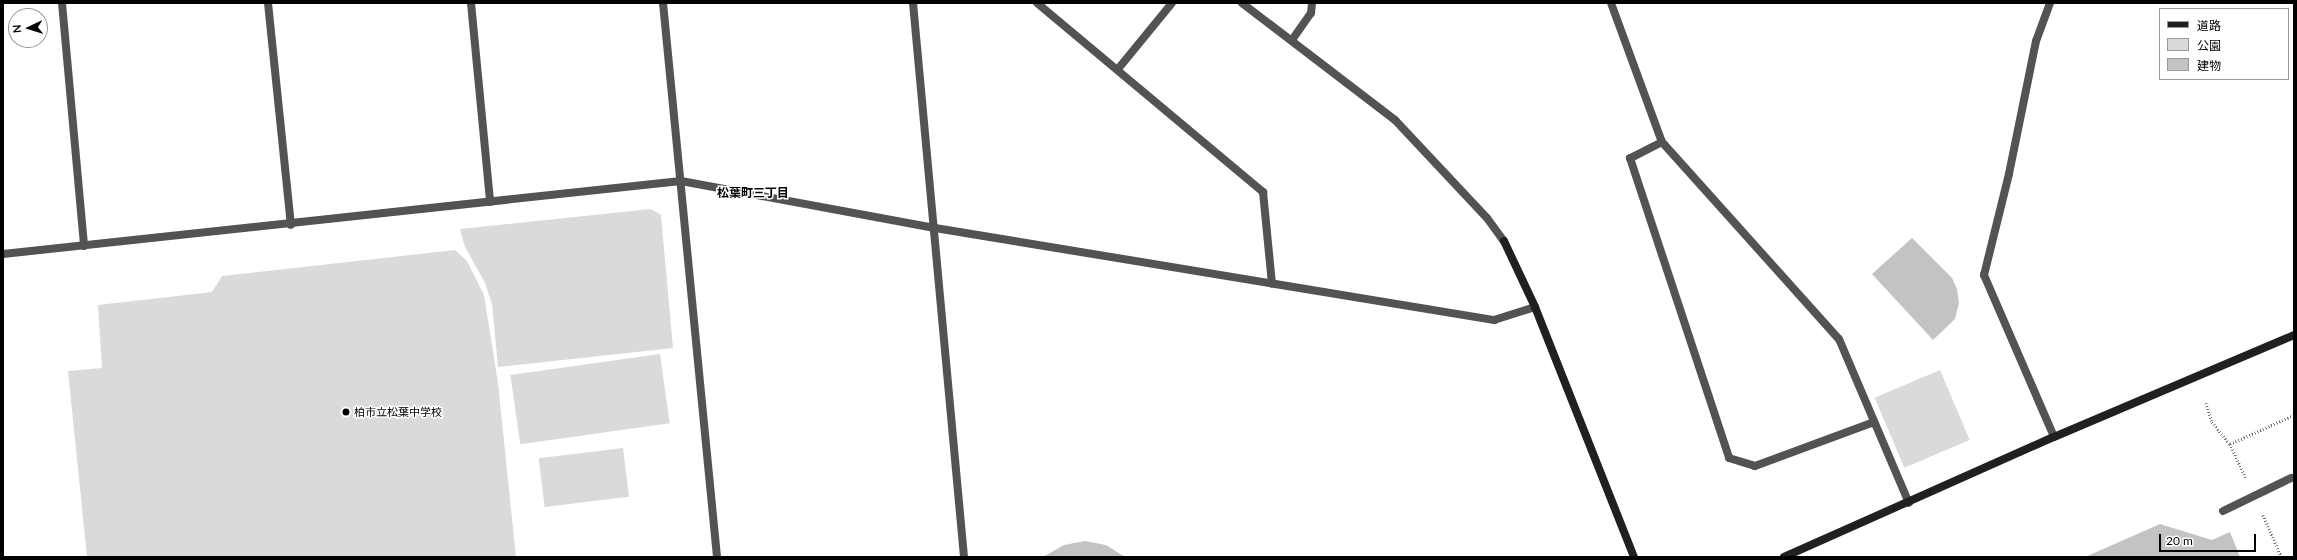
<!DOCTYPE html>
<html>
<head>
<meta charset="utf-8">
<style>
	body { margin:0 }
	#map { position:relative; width:2297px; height:560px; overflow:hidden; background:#fff; font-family:Lato,"Noto Sans JP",sans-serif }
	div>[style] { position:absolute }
	.green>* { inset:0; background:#dadada; transform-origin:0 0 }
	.building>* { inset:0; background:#c3c3c3 }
	.path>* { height:2.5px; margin-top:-1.25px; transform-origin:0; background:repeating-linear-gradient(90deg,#757575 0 1px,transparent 0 3px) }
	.lane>* { height:8px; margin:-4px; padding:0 4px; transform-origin:4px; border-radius:4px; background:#535353 }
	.street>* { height:8px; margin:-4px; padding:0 4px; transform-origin:4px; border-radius:4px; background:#535353 }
	.secondary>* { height:8px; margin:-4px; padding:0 4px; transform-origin:4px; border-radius:4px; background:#202020 }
	.dots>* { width:11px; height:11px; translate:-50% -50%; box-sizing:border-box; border:2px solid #fff; border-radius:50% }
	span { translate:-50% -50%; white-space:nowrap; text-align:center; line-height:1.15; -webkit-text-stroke:3px #fff; paint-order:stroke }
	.poi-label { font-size:11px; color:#000 }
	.left { translate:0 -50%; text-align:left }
	.neighbourhood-label { font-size:12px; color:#000; font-weight:700 }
	.frame { position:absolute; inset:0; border:4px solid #000; pointer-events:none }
	.legend { position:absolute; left:2159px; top:8px; width:130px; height:72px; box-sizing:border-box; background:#fff; border:1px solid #999; margin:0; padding:5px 7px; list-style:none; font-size:12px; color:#000 }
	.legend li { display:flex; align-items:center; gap:8px; height:20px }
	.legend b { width:20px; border:1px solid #999 }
	.north { position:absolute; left:8px; top:8px; width:40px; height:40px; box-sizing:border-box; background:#fff; border:1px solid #999; border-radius:50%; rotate:266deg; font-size:11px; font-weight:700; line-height:16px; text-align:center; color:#000 }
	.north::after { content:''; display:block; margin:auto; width:14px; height:18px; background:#000; clip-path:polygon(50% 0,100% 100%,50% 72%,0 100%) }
	.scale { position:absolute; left:2159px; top:534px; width:97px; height:18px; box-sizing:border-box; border:2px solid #000; border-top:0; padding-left:5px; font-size:12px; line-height:14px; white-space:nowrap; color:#000; -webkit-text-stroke:3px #fff; paint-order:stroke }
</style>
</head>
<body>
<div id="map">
	<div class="green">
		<div style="clip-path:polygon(651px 209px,661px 215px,673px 348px,498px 367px,492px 304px,485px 283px,465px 247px,460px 229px)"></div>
		<div style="clip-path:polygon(455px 250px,467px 261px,484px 295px,498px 383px,516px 557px,87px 557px,68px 371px,102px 368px,98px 305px,212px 292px,222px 276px)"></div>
		<div style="left:660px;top:354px;width:70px;height:151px;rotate:82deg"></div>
		<div style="left:1940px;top:370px;width:76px;height:71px;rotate:67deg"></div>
		<div style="left:623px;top:448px;width:49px;height:85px;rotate:83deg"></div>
	</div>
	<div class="building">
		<div style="clip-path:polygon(1912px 238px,1952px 278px,1957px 289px,1959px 303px,1955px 319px,1933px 340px,1872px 274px)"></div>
		<div style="clip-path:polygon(2160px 524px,2212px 540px,2230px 532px,2240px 557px,2085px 557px)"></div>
		<div style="clip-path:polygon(1085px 541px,1106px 545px,1125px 557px,1043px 557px,1064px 545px)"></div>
	</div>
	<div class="path">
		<div style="left:2206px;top:403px;width:20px;rotate:72deg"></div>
		<div style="left:2212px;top:422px;width:28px;rotate:51deg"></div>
		<div style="left:2230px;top:444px;width:38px;rotate:65deg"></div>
		<div style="left:2230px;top:444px;width:70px;rotate:-24.4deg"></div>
		<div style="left:2263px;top:515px;width:46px;rotate:65.7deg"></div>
	</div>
	<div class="lane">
		<div style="left:2223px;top:511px;width:76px;rotate:-25.9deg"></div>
	</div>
	<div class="street">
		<div style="left:62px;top:3px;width:244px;rotate:84.8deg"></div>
		<div style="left:268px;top:3px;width:223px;rotate:84.1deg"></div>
		<div style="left:471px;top:3px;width:200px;rotate:84.5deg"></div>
		<div style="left:663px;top:3px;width:557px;rotate:84.43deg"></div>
		<div style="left:913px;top:3px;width:556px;rotate:84.74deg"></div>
		<div style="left:1037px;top:3px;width:295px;rotate:39.9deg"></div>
		<div style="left:1263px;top:192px;width:92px;rotate:84.4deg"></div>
		<div style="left:1242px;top:3px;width:193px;rotate:37.4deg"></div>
		<div style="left:1395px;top:120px;width:134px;rotate:46.8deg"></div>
		<div style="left:1487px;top:218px;width:29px;rotate:54deg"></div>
		<div style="left:1611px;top:3px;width:148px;rotate:69.9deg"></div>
		<div style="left:1662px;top:142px;width:265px;rotate:48.1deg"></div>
		<div style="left:1839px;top:339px;width:178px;rotate:66.9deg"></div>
		<div style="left:2050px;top:3px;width:40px;rotate:110.2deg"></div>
		<div style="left:2036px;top:41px;width:136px;rotate:101.5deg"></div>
		<div style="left:2009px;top:174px;width:104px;rotate:103.9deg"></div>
		<div style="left:1984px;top:275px;width:176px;rotate:66.6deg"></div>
		<div style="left:1292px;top:40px;width:33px;rotate:-55deg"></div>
		<div style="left:1311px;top:13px;width:10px;rotate:-84deg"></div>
		<div style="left:1118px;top:69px;width:85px;rotate:-50.7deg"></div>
		<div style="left:1662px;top:142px;width:36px;rotate:153deg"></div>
		<div style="left:1630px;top:158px;width:316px;rotate:71.7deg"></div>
		<div style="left:1729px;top:458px;width:27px;rotate:17deg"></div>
		<div style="left:1755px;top:466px;width:127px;rotate:-20.3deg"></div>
		<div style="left:3px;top:254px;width:682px;rotate:-6.15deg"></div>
		<div style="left:681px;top:181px;width:258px;rotate:10.5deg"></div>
		<div style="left:935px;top:228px;width:567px;rotate:9.35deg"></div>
		<div style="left:1494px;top:320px;width:43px;rotate:-17.6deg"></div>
	</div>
	<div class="secondary">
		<div style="left:1504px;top:241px;width:73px;rotate:64.8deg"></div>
		<div style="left:1535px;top:307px;width:269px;rotate:68.4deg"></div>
		<div style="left:1784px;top:557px;width:295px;rotate:-24deg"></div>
		<div style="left:2054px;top:437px;width:261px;rotate:-23deg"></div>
	</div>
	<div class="dots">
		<div style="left:346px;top:412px;background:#000"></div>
	</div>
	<div class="poi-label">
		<span class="left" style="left:354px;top:412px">柏市立松葉中学校</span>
	</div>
	<div class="neighbourhood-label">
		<span style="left:753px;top:193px">松葉町三丁目</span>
	</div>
	<div class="frame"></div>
	<ul class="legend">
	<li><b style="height:5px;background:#202020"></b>道路</li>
	<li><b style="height:11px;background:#dadada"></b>公園</li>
	<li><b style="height:11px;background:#c3c3c3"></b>建物</li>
	</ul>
	<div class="north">N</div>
	<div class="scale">20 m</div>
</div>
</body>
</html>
